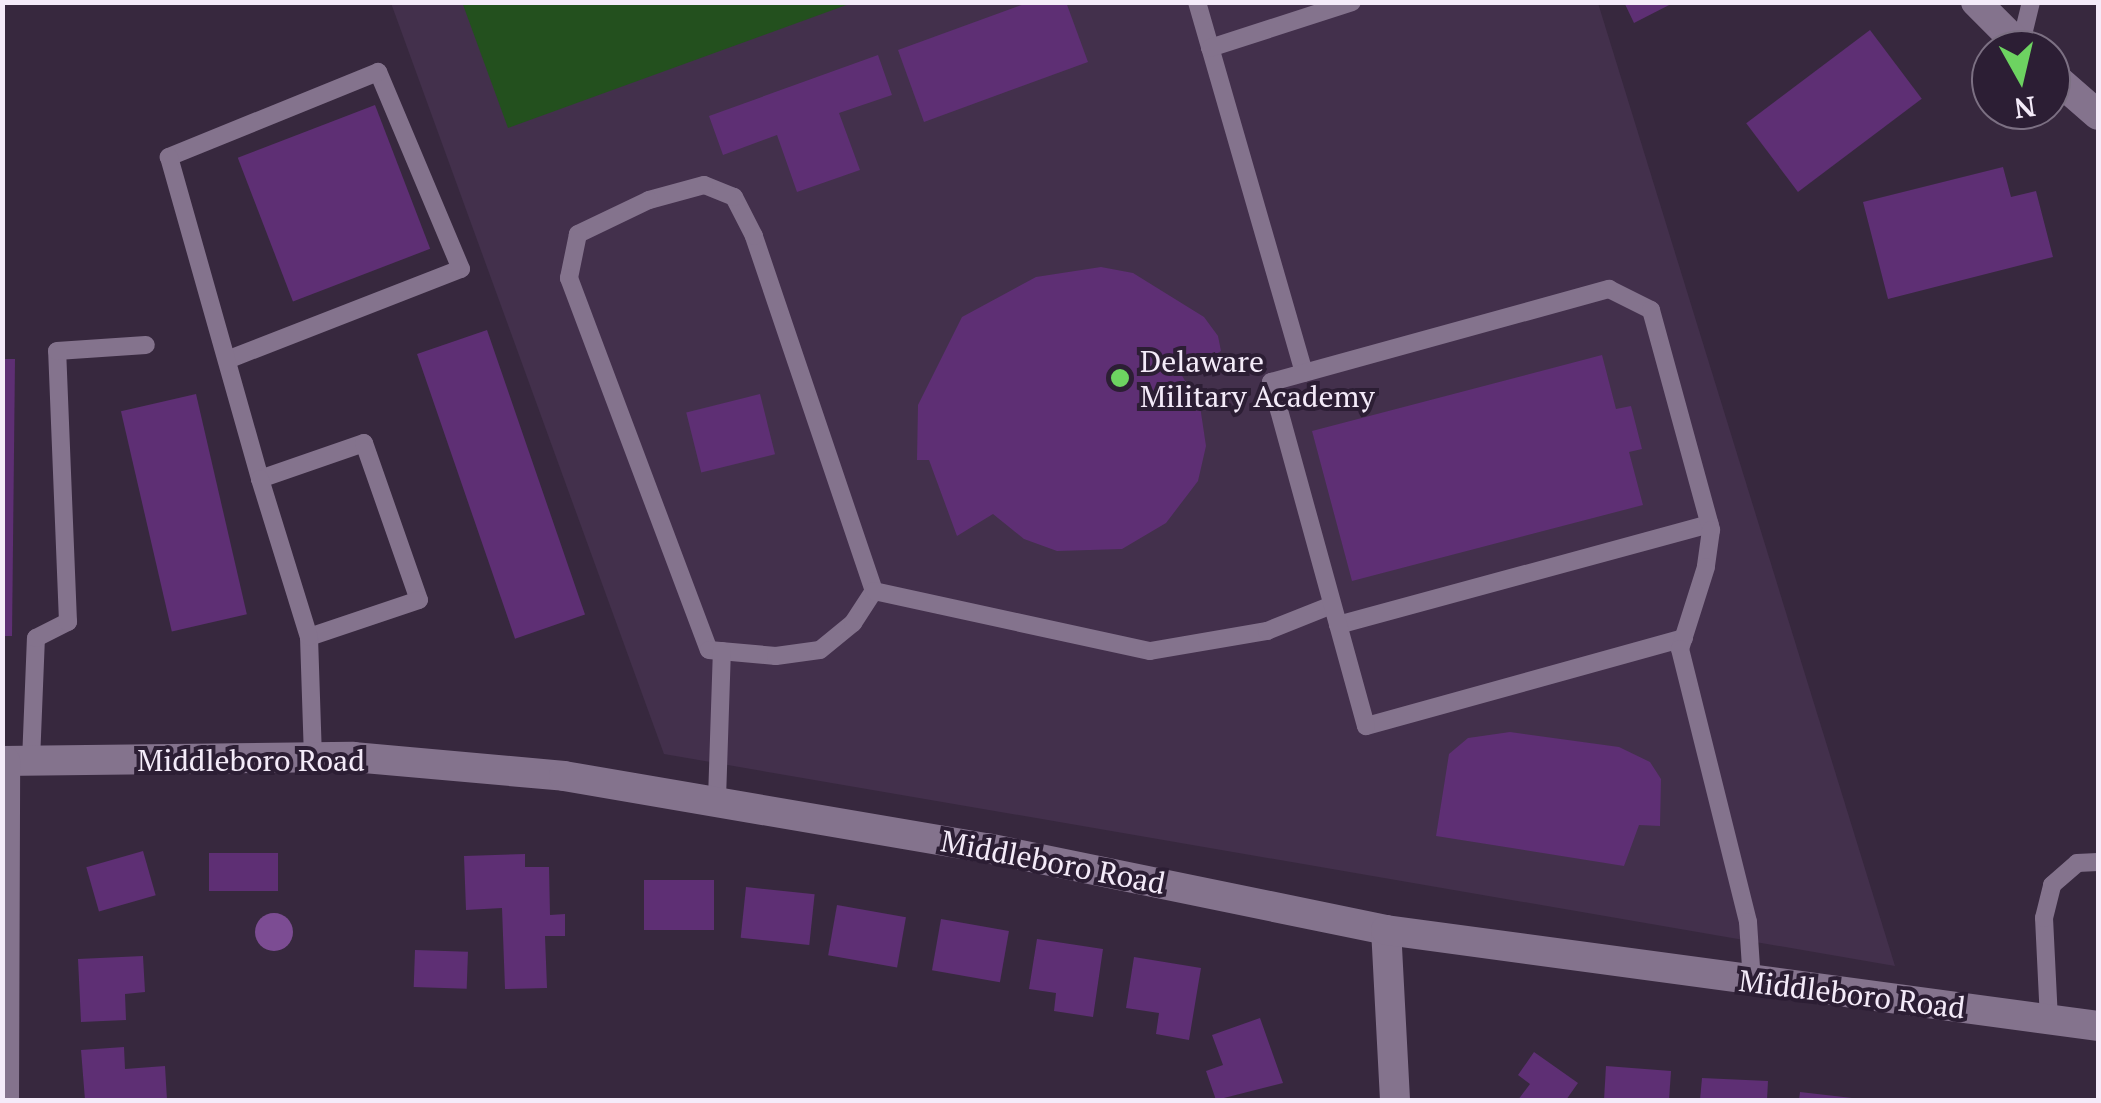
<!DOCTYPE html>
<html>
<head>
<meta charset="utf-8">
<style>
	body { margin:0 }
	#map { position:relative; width:2101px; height:1103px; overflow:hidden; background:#37283e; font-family:"PT Serif",serif }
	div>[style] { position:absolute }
	.built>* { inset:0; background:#43304c }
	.green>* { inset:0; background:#23501e }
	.water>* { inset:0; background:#7c4c93 }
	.round { border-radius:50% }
	.building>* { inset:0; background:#5e2f74; transform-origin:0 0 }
	.lane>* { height:18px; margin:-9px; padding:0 9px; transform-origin:9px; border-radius:9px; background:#84738d }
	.street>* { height:30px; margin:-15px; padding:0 15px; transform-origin:15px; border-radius:15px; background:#84738d }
	.secondary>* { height:30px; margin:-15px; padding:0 15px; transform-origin:15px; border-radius:15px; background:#84738d }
	.dots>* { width:28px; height:28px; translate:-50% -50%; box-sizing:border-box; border:5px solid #2c1e34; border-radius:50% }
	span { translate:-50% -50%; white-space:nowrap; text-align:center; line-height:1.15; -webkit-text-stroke:8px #2c1e34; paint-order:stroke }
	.poi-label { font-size:30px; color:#f4ebf9 }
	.left { translate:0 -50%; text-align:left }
	.street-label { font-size:30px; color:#f4ebf9 }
	.frame { position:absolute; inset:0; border:5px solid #f4ebf9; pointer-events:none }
	.north { position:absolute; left:1971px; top:30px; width:100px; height:100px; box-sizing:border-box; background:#2c1e34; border:2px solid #7c7083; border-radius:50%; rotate:172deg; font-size:28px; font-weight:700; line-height:40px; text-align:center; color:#f4ebf9 }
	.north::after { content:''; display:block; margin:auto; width:35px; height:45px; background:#6dd361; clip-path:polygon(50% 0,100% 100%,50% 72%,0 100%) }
</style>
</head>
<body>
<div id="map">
	<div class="built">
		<div style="clip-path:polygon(391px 3px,1598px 3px,1895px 966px,664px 754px)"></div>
	</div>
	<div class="green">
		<div style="clip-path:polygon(462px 2px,852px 2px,852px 3px,508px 128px)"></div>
	</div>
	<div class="water">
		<div class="round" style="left:255px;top:913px;width:38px;height:38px"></div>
	</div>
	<div class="building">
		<div style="clip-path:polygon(1030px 2px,1066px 2px,1088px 62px,924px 122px,898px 50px)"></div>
		<div style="clip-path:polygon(1624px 2px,1675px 2px,1634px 23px)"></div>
		<div style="left:1870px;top:30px;width:86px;height:155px;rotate:53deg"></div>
		<div style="clip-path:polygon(878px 55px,892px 95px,839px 113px,860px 170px,797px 192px,777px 135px,723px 155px,709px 116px)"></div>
		<div style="left:375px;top:105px;width:154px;height:147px;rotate:69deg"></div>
		<div style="clip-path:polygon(2003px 167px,2011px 197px,2036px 191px,2053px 257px,1888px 299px,1863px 202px)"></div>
		<div style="clip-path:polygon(1101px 267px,1133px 273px,1204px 317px,1218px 336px,1221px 351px,1181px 374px,1200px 406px,1206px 446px,1198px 481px,1166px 523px,1122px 549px,1057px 551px,1024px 539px,993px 514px,957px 536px,929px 460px,917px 460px,918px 405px,962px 317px,1036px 277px)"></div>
		<div style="left:487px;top:330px;width:301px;height:74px;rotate:71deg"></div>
		<div style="clip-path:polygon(1602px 355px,1616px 409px,1631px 406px,1642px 449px,1629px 452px,1643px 505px,1352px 581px,1312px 431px)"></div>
		<div style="clip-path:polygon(2px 359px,15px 359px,12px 636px,2px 636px)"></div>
		<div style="left:196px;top:394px;width:226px;height:77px;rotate:77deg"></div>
		<div style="left:760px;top:394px;width:62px;height:76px;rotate:76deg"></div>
		<div style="clip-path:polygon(1510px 732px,1619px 747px,1650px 762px,1661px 779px,1660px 826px,1639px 825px,1624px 866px,1436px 836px,1449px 754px,1468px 738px)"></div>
		<div style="left:143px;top:851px;width:46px;height:59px;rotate:74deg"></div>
		<div style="left:209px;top:853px;width:69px;height:38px"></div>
		<div style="clip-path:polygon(525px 854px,525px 867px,549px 867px,550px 915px,565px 914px,565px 936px,545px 936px,547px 988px,505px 989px,502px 908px,466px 910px,464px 856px)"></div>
		<div style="left:644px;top:880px;width:70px;height:50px"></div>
		<div style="left:746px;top:887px;width:69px;height:51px;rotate:6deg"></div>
		<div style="left:837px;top:905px;width:70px;height:51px;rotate:10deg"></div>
		<div style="left:941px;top:919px;width:69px;height:52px;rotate:10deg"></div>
		<div style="clip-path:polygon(1037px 939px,1103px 949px,1093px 1017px,1054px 1011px,1056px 993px,1029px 989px)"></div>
		<div style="left:415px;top:950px;width:53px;height:37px;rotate:2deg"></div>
		<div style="clip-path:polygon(143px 956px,145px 992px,125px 994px,126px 1020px,81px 1022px,78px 959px)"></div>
		<div style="clip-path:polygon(1134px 957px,1201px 968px,1189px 1040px,1156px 1034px,1159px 1013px,1126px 1008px)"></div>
		<div style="clip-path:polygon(1260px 1018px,1283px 1083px,1216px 1100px,1206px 1071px,1223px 1065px,1212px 1035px)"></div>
		<div style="clip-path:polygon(124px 1047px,125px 1069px,165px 1066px,167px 1100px,85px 1100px,81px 1050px)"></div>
		<div style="clip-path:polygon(1534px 1052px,1578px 1083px,1566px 1100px,1518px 1100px,1530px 1084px,1518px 1075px)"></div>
		<div style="clip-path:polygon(1606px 1066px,1671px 1071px,1669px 1100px,1604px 1100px)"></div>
		<div style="clip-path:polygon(1702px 1078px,1768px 1081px,1767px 1100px,1700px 1100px)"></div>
		<div style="clip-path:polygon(1800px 1092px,1852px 1098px,1852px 1100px,1799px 1100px)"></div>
	</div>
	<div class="lane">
		<div style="left:1197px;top:2px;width:386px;rotate:73.9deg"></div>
		<div style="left:2020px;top:47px;width:46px;rotate:-76.3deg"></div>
		<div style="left:1210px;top:48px;width:149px;rotate:-17.9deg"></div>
		<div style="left:227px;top:360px;width:251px;rotate:-21.3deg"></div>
		<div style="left:461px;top:269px;width:214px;rotate:-112.8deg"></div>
		<div style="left:378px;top:72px;width:226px;rotate:157.9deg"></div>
		<div style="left:169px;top:157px;width:335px;rotate:74.2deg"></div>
		<div style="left:260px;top:479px;width:110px;rotate:-19.1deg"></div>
		<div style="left:364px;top:443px;width:166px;rotate:70.7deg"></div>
		<div style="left:419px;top:600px;width:116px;rotate:161.4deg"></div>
		<div style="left:309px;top:637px;width:120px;rotate:88.1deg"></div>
		<div style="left:260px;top:479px;width:165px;rotate:72.8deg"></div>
		<div style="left:874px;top:591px;width:375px;rotate:-108.7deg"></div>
		<div style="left:754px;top:236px;width:44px;rotate:-117.1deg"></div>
		<div style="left:734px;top:197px;width:32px;rotate:-158deg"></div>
		<div style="left:704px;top:185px;width:57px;rotate:164.7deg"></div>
		<div style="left:649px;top:200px;width:79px;rotate:154.4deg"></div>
		<div style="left:578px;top:234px;width:45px;rotate:101.6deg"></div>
		<div style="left:569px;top:278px;width:397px;rotate:69.4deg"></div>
		<div style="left:709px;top:650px;width:67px;rotate:5.1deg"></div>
		<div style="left:776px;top:656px;width:44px;rotate:-7.8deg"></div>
		<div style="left:820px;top:650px;width:43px;rotate:-39.3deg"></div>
		<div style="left:853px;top:623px;width:38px;rotate:-57deg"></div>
		<div style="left:874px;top:591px;width:282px;rotate:12.3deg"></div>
		<div style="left:1150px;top:651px;width:119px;rotate:-9.7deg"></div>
		<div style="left:1267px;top:631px;width:70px;rotate:-21.8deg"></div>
		<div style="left:1338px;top:625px;width:385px;rotate:-15.2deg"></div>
		<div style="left:1684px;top:638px;width:330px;rotate:164.5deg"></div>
		<div style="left:1366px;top:726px;width:357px;rotate:-105.4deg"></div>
		<div style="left:1271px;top:382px;width:351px;rotate:-15.4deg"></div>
		<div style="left:1609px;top:289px;width:47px;rotate:26.6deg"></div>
		<div style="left:1651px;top:310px;width:228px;rotate:74.7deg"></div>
		<div style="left:1711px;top:530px;width:37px;rotate:98deg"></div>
		<div style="left:1706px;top:567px;width:86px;rotate:107.6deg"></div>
		<div style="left:1680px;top:649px;width:281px;rotate:76deg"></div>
		<div style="left:1748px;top:922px;width:60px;rotate:86.2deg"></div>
		<div style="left:31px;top:761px;width:123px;rotate:-87.7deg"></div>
		<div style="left:36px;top:638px;width:36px;rotate:-27deg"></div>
		<div style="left:68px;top:622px;width:271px;rotate:-92.3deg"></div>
		<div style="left:57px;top:351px;width:89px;rotate:-3.9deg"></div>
		<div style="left:717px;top:799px;width:148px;rotate:-88.1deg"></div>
		<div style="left:2049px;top:1020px;width:102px;rotate:-92.8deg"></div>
		<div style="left:2044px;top:918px;width:34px;rotate:-76deg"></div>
		<div style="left:2052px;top:885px;width:33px;rotate:-41deg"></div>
		<div style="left:2077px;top:863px;width:21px;rotate:-3deg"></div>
	</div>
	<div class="street">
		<div style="left:1976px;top:2px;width:68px;rotate:45deg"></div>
		<div style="left:2051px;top:74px;width:62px;rotate:41.1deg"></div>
		<div style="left:2px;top:761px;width:351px;rotate:-0.7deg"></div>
		<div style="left:353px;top:757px;width:212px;rotate:5.1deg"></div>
		<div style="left:564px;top:776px;width:429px;rotate:9.7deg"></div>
		<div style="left:987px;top:848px;width:407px;rotate:11.6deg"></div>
		<div style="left:4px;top:1100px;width:339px;rotate:-89.8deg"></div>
	</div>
	<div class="secondary">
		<div style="left:1395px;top:1100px;width:170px;rotate:-93deg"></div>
		<div style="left:1386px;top:930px;width:718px;rotate:7.68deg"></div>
	</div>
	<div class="dots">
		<div style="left:1120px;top:378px;background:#6dd361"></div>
	</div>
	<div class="poi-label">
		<span class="left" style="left:1140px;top:378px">Delaware<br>Military Academy</span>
	</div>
	<div class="street-label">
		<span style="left:251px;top:760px">Middleboro Road</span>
		<span style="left:1053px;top:862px;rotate:11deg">Middleboro Road</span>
		<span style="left:1852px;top:994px;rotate:7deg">Middleboro Road</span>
	</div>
	<div class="frame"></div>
	<div class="north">N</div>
</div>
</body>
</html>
